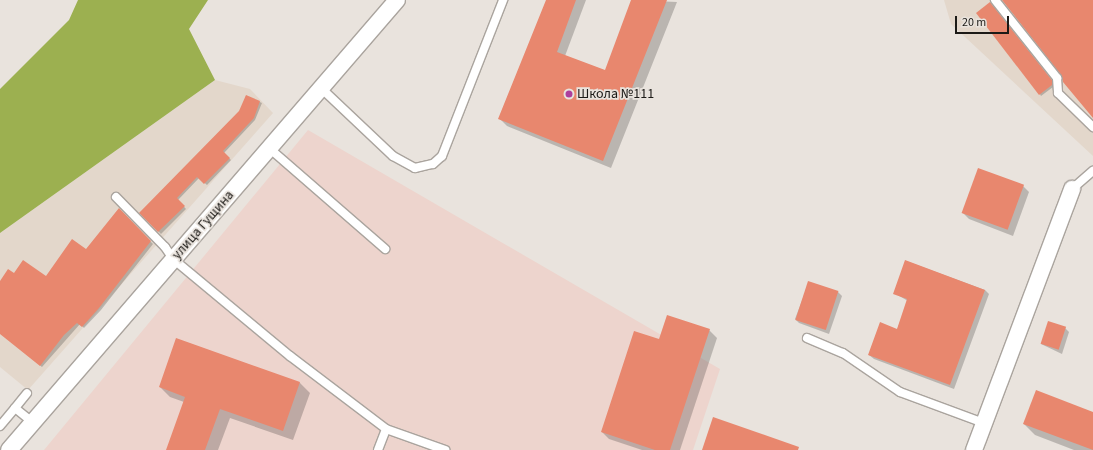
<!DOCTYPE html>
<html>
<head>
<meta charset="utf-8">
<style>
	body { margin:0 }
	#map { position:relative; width:1093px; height:450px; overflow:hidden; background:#e9e3dd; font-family:"Source Sans 3",sans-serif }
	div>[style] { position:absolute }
	.built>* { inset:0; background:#e3d7cb }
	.medical>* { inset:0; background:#edd4cd }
	.forest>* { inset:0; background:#9cb050 }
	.shadow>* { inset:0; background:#0003 }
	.building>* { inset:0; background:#e8876e; transform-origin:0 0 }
	.roads { filter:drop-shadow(1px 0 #aaa49e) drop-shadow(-1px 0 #aaa49e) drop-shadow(0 1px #aaa49e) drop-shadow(0 -1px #aaa49e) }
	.lane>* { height:8px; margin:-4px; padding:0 4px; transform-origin:4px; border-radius:4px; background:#fff }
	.street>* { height:16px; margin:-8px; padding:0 8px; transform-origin:8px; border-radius:8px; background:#fff }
	.dots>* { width:11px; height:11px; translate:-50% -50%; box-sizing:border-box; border:2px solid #e9e3dd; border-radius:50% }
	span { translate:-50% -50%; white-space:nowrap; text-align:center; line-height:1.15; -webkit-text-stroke:3.5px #e9e3dd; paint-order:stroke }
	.poi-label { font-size:14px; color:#1c1a17 }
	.left { translate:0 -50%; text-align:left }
	.street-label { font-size:14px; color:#1c1a17 }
	.scale { position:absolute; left:955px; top:16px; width:54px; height:18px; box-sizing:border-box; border:2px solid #1c1a17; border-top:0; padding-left:5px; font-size:12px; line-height:14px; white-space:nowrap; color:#1c1a17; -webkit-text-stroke:3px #e9e3dd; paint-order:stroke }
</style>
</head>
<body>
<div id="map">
	<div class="built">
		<div style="clip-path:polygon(944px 0,1093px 0,1093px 156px,951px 24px)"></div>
		<div style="clip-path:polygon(215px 80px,250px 89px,273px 113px,28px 390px,0 367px,0 233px)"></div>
	</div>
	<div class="medical">
		<div style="clip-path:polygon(308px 130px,720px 369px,693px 450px,44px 450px)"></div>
	</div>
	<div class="forest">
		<div style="clip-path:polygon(78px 0,208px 0,189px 29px,215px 80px,0 233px,0 89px,69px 20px)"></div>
	</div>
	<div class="shadow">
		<div style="clip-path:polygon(547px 0,586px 0,565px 56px,606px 71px,632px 0,677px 2px,611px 168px,507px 126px,499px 118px)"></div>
		<div style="clip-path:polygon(992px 5px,1053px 83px,1053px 87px,1041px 96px)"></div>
		<div style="clip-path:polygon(246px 96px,262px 103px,255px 120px,224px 153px,231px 160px,207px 185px,199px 178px,178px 200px,186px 209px,161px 234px,140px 213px,240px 112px)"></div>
		<div style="clip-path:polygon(1023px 186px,1029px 192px,1013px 236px,969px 219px,963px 213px)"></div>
		<div style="clip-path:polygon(119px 210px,153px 244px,101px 310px,84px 328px,80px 324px,42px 367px,0 333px,0 282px,15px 274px,46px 277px,86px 250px)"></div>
		<div style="clip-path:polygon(906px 261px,985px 290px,989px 294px,954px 389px,874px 359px,869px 355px,897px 330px,908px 301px,894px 293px)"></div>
		<div style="clip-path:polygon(809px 282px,838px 292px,842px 296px,829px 334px,799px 323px,795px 319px)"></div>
		<div style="clip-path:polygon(1065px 328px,1069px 332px,1062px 354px,1041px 344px)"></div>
		<div style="clip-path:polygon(709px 330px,717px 338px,680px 450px,642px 450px,609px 439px,602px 432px,660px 341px)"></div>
		<div style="clip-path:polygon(177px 339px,300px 383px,310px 393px,293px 440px,230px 418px,218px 450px,167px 450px,184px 402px,170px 397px,160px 387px)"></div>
		<div style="clip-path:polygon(1093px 413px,1093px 450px,1074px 450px,1035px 435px,1024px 424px)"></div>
	</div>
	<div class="building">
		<div style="clip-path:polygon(546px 0,576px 0,557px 52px,605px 70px,631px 0,667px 0,603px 161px,498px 119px)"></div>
		<div style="clip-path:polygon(1002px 0,1093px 0,1093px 118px,1063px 82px,1061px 75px)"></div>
		<div style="clip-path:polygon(990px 2px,1052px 80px,1052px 85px,1039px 95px,976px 13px)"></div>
		<div style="clip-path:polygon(246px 95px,260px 101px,254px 118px,223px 151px,230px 158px,204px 184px,197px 177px,177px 198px,185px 206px,158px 232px,139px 213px,239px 111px)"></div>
		<div style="left:978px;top:168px;width:49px;height:48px;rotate:20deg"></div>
		<div style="clip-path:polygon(119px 208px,151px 241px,99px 308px,82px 327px,77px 323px,64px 335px,40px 366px,0 334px,0 281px,8px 269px,14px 273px,23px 260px,46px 276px,72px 239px,86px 249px)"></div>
		<div style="clip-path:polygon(905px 260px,985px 290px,950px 385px,868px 355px,880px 322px,897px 329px,907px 299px,893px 294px)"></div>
		<div style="left:808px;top:281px;width:32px;height:41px;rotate:18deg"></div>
		<div style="clip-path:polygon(667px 315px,710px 329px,670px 450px,655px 450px,601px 432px,634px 331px,659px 339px)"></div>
		<div style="left:1048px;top:321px;width:19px;height:24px;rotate:18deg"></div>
		<div style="clip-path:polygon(176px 338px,300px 382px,283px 431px,220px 409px,205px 450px,166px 450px,185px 397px,159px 387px)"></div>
		<div style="clip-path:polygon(1036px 390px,1093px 412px,1093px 450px,1023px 424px)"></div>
		<div style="clip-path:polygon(713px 417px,799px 447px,798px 450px,702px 450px)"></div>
	</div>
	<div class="roads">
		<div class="lane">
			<div style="left:995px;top:0;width:100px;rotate:51.5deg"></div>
			<div style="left:1057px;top:78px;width:15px;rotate:86deg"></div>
			<div style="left:1058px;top:93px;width:49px;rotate:44.2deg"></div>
			<div style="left:321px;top:88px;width:99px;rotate:43.4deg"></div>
			<div style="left:393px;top:156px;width:25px;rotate:29deg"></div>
			<div style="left:415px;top:168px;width:18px;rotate:-13deg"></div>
			<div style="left:433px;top:164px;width:12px;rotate:-42deg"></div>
			<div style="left:442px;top:156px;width:168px;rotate:-68.6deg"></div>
			<div style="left:269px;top:148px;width:154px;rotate:41deg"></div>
			<div style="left:1072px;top:189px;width:28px;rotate:-41deg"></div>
			<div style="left:116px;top:197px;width:70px;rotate:45.6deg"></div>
			<div style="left:165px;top:247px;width:14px;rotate:56deg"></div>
			<div style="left:173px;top:259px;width:152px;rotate:39.7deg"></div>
			<div style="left:290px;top:356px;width:121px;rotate:37.2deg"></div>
			<div style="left:386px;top:429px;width:63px;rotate:19.6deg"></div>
			<div style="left:807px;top:338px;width:39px;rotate:23deg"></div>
			<div style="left:843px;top:353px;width:69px;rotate:34.4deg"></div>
			<div style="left:900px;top:392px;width:90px;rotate:20.3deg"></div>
			<div style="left:15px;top:408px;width:19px;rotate:-51deg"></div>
			<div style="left:0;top:426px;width:23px;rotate:-50deg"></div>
			<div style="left:15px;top:408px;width:22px;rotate:39deg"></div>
			<div style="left:378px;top:450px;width:22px;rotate:-69deg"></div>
		</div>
		<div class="street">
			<div style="left:9px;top:450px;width:594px;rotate:-49.23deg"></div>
			<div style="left:974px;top:450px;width:279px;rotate:-69.4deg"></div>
		</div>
	</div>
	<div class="dots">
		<div style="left:569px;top:94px;background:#ad3f9d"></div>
	</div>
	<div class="poi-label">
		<span class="left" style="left:577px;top:94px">Школа №111</span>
	</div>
	<div class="street-label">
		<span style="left:203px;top:225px;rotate:-49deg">улица Гущина</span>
	</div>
	<div class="scale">20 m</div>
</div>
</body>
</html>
